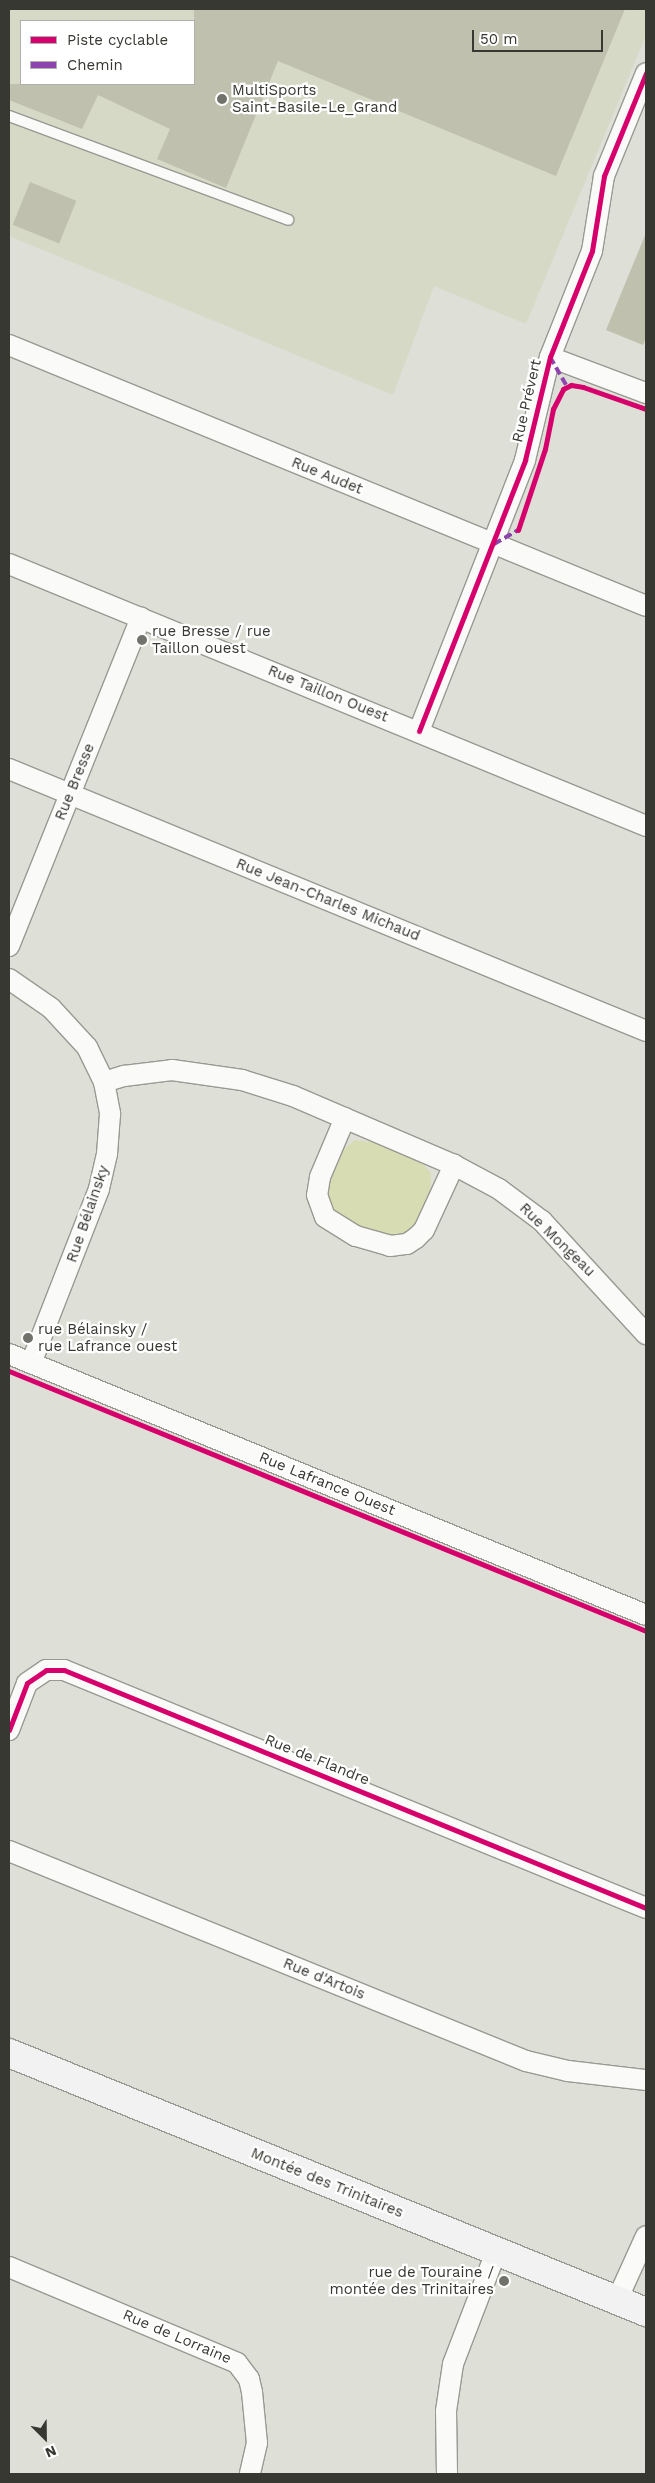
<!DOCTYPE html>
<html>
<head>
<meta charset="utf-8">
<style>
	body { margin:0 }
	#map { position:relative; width:655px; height:2483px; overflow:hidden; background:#dedfd6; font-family:"Work Sans",sans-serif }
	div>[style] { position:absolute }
	.built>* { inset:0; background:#d7d9c7 }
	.green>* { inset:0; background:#d8dcb2 }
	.building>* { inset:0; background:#bfc0ad; transform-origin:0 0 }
	.roads { filter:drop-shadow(1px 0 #999992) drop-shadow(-1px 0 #999992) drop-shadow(0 1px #999992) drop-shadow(0 -1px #999992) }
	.lane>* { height:10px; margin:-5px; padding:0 5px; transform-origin:5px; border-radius:5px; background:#fafaf9 }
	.street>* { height:20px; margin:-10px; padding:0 10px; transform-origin:10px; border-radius:10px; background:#fafaf9 }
	.secondary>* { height:28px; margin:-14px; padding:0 14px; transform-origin:14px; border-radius:14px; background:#f3f2f2 }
	.quiet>* { height:4px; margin-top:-2px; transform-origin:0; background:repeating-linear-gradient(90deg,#8e44ad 0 8px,transparent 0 12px) }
	.cycleway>* { height:5px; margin:-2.5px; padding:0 2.5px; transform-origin:2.5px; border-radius:2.5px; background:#d6006c }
	.dots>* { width:14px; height:14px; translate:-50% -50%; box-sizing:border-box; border:2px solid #fff; border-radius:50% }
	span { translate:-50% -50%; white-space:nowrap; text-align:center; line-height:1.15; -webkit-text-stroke:4.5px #fff; paint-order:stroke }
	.poi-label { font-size:15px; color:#373831 }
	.left { translate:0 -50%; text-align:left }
	.right { translate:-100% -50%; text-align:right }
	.street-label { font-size:15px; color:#373831 }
	.frame { position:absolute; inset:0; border:10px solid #373831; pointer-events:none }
	.legend { position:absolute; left:20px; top:20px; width:175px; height:65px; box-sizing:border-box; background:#fff; border:1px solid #afafad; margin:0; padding:6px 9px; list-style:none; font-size:15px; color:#373831 }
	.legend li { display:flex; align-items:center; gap:10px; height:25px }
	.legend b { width:25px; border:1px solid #afafad }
	.north { position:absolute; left:20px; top:2413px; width:50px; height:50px; -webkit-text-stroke:4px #fff; paint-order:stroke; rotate:157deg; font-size:14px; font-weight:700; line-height:20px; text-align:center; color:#373831 }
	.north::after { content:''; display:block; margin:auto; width:18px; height:22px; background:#373831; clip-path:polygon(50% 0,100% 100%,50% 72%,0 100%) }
	.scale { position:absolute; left:472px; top:30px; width:131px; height:22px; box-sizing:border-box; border:2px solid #373831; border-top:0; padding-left:6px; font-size:15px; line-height:18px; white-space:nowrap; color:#373831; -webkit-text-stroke:4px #fff; paint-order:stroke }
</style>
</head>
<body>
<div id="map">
	<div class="built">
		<div style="clip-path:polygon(evenodd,9px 9px,646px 9px,646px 35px,526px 324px,434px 286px,393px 395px,9px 236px,9px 9px,21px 21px,194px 21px,194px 84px,21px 84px,21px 21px)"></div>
	</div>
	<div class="green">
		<div style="clip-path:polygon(355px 1140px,377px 1143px,421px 1162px,431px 1173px,430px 1195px,417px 1221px,405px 1233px,392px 1238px,359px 1228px,332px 1210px,326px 1197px,328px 1178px,342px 1151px)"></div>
	</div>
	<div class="building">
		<div style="clip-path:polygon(194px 9px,625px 9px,556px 176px,278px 61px,226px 188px,157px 159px,170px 129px,98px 95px,82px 129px,9px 100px,9px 84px,194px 84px)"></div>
		<div style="left:30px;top:182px;width:50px;height:46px;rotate:22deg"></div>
		<div style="clip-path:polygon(646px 233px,646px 338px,643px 345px,606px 330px)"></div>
	</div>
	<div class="roads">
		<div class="lane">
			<div style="left:9px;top:116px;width:298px;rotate:20.4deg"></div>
		</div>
		<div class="street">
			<div style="left:9px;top:345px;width:688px;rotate:22.28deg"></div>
			<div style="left:550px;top:357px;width:103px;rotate:20.6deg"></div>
			<div style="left:9px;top:564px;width:689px;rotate:22.36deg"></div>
			<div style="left:419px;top:731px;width:291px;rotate:-68.6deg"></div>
			<div style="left:525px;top:460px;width:106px;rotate:-76.4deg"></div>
			<div style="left:550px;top:357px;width:114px;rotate:-68.4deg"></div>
			<div style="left:592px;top:251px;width:76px;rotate:-80.9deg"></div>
			<div style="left:604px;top:176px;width:111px;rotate:-67.8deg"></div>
			<div style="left:9px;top:769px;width:689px;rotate:22.36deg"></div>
			<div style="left:9px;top:946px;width:354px;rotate:-68.1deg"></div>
			<div style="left:9px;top:979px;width:51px;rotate:34.6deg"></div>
			<div style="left:51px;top:1008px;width:53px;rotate:47.3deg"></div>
			<div style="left:87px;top:1047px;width:39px;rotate:64deg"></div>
			<div style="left:104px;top:1082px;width:33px;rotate:79deg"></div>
			<div style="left:110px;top:1114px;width:40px;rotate:94.3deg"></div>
			<div style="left:107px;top:1154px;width:36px;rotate:103deg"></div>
			<div style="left:99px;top:1189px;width:187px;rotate:111.3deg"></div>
			<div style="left:104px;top:1082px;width:21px;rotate:-17deg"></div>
			<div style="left:124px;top:1076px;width:48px;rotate:-7.1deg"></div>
			<div style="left:172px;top:1070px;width:71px;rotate:8.1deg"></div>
			<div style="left:242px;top:1080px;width:53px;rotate:17.4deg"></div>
			<div style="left:293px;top:1096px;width:175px;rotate:23.2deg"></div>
			<div style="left:454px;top:1165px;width:51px;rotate:28.1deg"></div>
			<div style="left:499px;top:1189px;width:54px;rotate:36.7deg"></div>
			<div style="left:542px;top:1221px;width:154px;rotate:47.4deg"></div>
			<div style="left:345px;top:1118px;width:64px;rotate:113deg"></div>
			<div style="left:320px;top:1177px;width:18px;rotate:99deg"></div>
			<div style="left:317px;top:1195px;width:23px;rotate:70deg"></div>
			<div style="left:325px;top:1217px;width:36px;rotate:32deg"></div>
			<div style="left:356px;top:1236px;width:35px;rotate:16deg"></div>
			<div style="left:390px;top:1246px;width:17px;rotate:-7deg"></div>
			<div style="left:407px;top:1244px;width:11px;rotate:-34deg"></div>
			<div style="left:416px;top:1238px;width:11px;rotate:-45deg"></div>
			<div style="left:424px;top:1230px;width:72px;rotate:-65.2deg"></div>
			<div style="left:9px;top:1354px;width:688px;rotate:22.28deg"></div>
			<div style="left:9px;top:1730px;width:50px;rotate:-69deg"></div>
			<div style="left:27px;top:1683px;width:23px;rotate:-34deg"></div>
			<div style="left:46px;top:1670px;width:18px"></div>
			<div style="left:64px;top:1670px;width:629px;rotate:22.24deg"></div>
			<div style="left:9px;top:1851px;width:558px;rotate:22.11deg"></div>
			<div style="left:526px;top:2061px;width:43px;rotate:13.4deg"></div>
			<div style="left:568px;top:2071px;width:79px;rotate:6.6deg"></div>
			<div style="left:9px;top:2267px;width:247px;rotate:22.8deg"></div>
			<div style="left:237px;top:2363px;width:20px;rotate:53deg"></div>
			<div style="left:249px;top:2379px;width:13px;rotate:77deg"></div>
			<div style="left:252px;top:2392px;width:51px;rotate:84.4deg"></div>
			<div style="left:257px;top:2443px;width:32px;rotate:103deg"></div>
			<div style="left:617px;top:2300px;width:70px;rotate:-65.6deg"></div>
			<div style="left:447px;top:2474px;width:63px;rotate:-90.9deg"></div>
			<div style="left:446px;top:2411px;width:48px;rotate:-81.5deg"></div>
			<div style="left:453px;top:2364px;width:120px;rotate:-69deg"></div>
		</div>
		<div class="secondary">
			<div style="left:9px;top:2053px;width:688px;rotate:22.13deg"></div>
		</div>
	</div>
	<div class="quiet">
		<div style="left:550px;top:357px;width:34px;rotate:60deg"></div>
		<div style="left:494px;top:544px;width:28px;rotate:-30deg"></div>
	</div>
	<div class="cycleway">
		<div style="left:518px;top:530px;width:85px;rotate:-71.6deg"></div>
		<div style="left:545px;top:449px;width:41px;rotate:-78.7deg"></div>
		<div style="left:553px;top:409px;width:22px;rotate:-63deg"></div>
		<div style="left:563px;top:389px;width:9px;rotate:-27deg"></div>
		<div style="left:571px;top:385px;width:12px;rotate:9deg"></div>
		<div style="left:583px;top:387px;width:67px;rotate:19.2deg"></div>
		<div style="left:419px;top:731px;width:291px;rotate:-68.6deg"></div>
		<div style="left:525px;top:460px;width:106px;rotate:-76.4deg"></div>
		<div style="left:550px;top:357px;width:114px;rotate:-68.4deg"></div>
		<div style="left:592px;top:251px;width:76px;rotate:-80.9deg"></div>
		<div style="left:604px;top:176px;width:111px;rotate:-67.8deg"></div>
		<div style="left:9px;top:1371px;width:688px;rotate:22.2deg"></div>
		<div style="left:9px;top:1730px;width:50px;rotate:-69deg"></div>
		<div style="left:27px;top:1683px;width:23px;rotate:-34deg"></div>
		<div style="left:46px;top:1670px;width:18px"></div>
		<div style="left:64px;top:1670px;width:629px;rotate:22.24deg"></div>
	</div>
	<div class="dots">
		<div style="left:222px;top:99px;background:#71726b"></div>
		<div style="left:142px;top:640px;background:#71726b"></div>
		<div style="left:28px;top:1338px;background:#71726b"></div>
		<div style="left:504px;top:2281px;background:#71726b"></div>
	</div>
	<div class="poi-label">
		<span class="left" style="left:232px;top:99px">MultiSports<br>Saint-Basile-Le_Grand</span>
		<span class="left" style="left:152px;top:640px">rue Bresse / rue<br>Taillon ouest</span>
		<span class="left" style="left:38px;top:1338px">rue Bélainsky /<br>rue Lafrance ouest</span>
		<span class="right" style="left:494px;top:2281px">rue de Touraine /<br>montée des Trinitaires</span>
	</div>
	<div class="street-label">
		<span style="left:527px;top:401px;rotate:-77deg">Rue Prévert</span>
		<span style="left:327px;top:476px;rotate:22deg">Rue Audet</span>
		<span style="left:328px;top:694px;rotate:22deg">Rue Taillon Ouest</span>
		<span style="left:75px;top:782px;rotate:-68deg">Rue Bresse</span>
		<span style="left:328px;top:900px;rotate:22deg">Rue Jean-Charles Michaud</span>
		<span style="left:88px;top:1214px;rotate:-71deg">Rue Bélainsky</span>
		<span style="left:557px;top:1240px;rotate:44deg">Rue Mongeau</span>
		<span style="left:327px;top:1484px;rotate:22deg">Rue Lafrance Ouest</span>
		<span style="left:317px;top:1760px;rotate:22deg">Rue de Flandre</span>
		<span style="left:324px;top:1979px;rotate:22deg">Rue d'Artois</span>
		<span style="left:327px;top:2183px;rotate:22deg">Montée des Trinitaires</span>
		<span style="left:177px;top:2337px;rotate:23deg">Rue de Lorraine</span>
	</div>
	<div class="frame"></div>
	<ul class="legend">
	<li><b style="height:6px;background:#d6006c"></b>Piste cyclable</li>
	<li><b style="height:6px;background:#8e44ad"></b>Chemin</li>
	</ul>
	<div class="north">N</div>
	<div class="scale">50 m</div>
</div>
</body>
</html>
